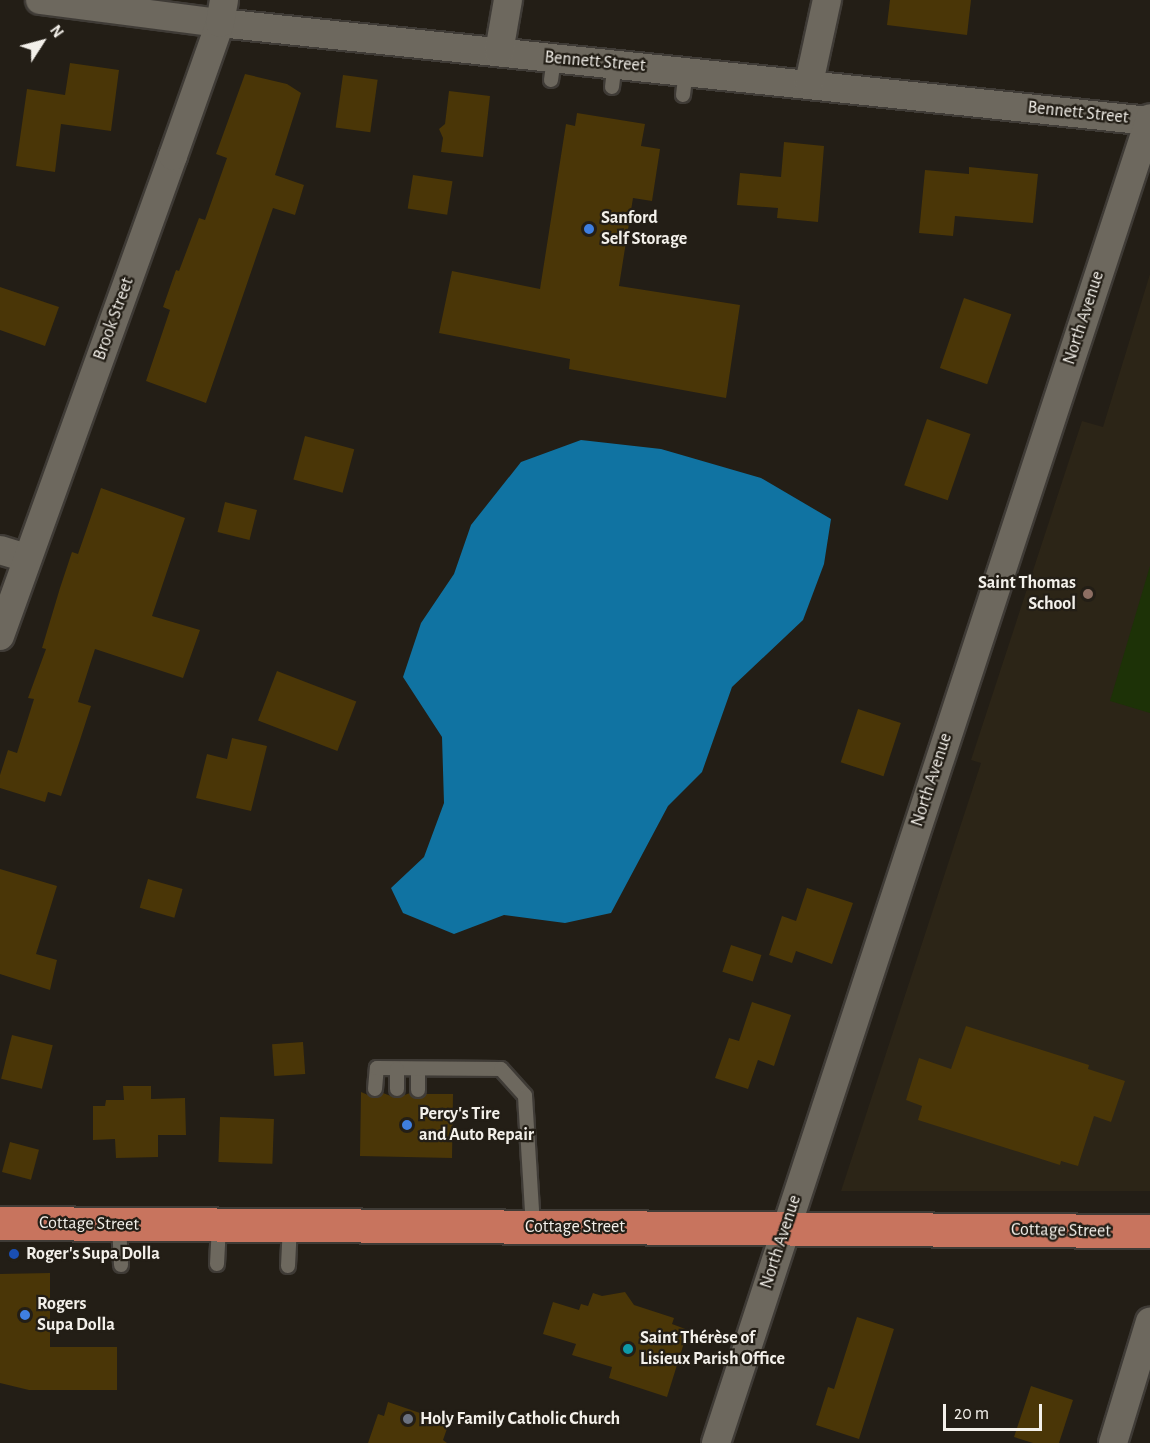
<!DOCTYPE html>
<html>
<head>
<meta charset="utf-8">
<style>
	body { margin:0 }
	#map { position:relative; width:1150px; height:1443px; overflow:hidden; background:#231e16; font-family:"Alegreya Sans",sans-serif }
	div>[style] { position:absolute }
	.built>* { inset:0; background:#2c2517 }
	.green>* { inset:0; background:#1d3207 }
	.water>* { inset:0; background:#1073a2 }
	.building>* { inset:0; background:#4a3607; transform-origin:0 0 }
	.roads { filter:drop-shadow(2px 0 #3f3b36) drop-shadow(-2px 0 #3f3b36) drop-shadow(0 2px #3f3b36) drop-shadow(0 -2px #3f3b36) }
	.service>* { height:14px; margin:-7px; padding:0 7px; transform-origin:7px; border-radius:7px; background:#6d685e }
	.minor>* { height:28px; margin:-14px; padding:0 14px; transform-origin:14px; border-radius:14px; background:#6d685e }
	.trunk>* { height:33px; margin:-16.5px; padding:0 16.5px; transform-origin:16.5px; border-radius:16.5px; background:#c8745e }
	.dots>* { width:16px; height:16px; translate:-50% -50%; box-sizing:border-box; border:3px solid #231e16; border-radius:50% }
	span { translate:-50% -50%; white-space:nowrap; text-align:center; line-height:1.15; -webkit-text-stroke:4.5px #231e16; paint-order:stroke }
	.street-label { font-size:18px; color:#f3f0ea }
	.poi-label { font-size:18px; color:#f3f0ea; font-weight:700 }
	.left { translate:0 -50%; text-align:left }
	.right { translate:-100% -50%; text-align:right }
	.north { position:absolute; left:12px; top:12px; width:60px; height:60px; -webkit-text-stroke:4px #231e16; paint-order:stroke; rotate:54deg; font-size:16px; font-weight:700; line-height:24px; text-align:center; color:#f3f0ea }
	.north::after { content:''; display:block; margin:auto; width:21px; height:27px; background:#f3f0ea; clip-path:polygon(50% 0,100% 100%,50% 72%,0 100%) }
	.scale { position:absolute; left:943px; top:1404px; width:99px; height:27px; box-sizing:border-box; border:3px solid #f3f0ea; border-top:0; padding-left:8px; font-size:18px; line-height:21px; white-space:nowrap; color:#f3f0ea; -webkit-text-stroke:4px #231e16; paint-order:stroke }
</style>
</head>
<body>
<div id="map">
	<div class="built">
		<div style="clip-path:polygon(1150px 274px,1150px 1191px,841px 1191px,981px 763px,971px 760px,1082px 421px,1103px 427px)"></div>
	</div>
	<div class="green">
		<div style="clip-path:polygon(1150px 566px,1150px 713px,1110px 701px)"></div>
	</div>
	<div class="water">
		<div style="clip-path:polygon(581px 440px,661px 449px,761px 478px,831px 519px,824px 564px,803px 620px,732px 687px,702px 772px,668px 806px,611px 913px,565px 923px,504px 915px,454px 934px,403px 913px,391px 888px,424px 857px,444px 803px,442px 737px,403px 677px,421px 623px,454px 574px,471px 525px,521px 462px)"></div>
	</div>
	<div class="building">
		<div style="clip-path:polygon(890px 0,971px 0,967px 35px,887px 25px)"></div>
		<div style="clip-path:polygon(70px 63px,119px 70px,111px 131px,61px 124px,55px 172px,16px 166px,27px 89px,65px 95px)"></div>
		<div style="clip-path:polygon(245px 74px,287px 84px,301px 93px,275px 175px,304px 185px,295px 215px,273px 208px,206px 403px,146px 381px,170px 310px,163px 307px,176px 270px,179px 271px,199px 218px,205px 220px,227px 158px,216px 154px)"></div>
		<div style="left:343px;top:75px;width:35px;height:53px;rotate:8deg"></div>
		<div style="clip-path:polygon(449px 91px,490px 96px,483px 157px,441px 152px,443px 138px,439px 129px,445px 124px)"></div>
		<div style="clip-path:polygon(577px 113px,645px 124px,641px 146px,660px 149px,652px 201px,633px 198px,619px 286px,740px 305px,726px 398px,569px 369px,570px 359px,439px 333px,452px 271px,540px 289px,566px 124px,575px 126px)"></div>
		<div style="clip-path:polygon(784px 142px,824px 146px,818px 222px,777px 218px,778px 208px,737px 205px,740px 173px,781px 177px)"></div>
		<div style="clip-path:polygon(969px 167px,1038px 174px,1033px 223px,955px 216px,953px 236px,919px 233px,925px 170px,969px 174px)"></div>
		<div style="left:413px;top:175px;width:40px;height:34px;rotate:9deg"></div>
		<div style="clip-path:polygon(0 287px,59px 307px,45px 346px,0 330px)"></div>
		<div style="left:964px;top:298px;width:50px;height:74px;rotate:19deg"></div>
		<div style="left:927px;top:419px;width:46px;height:70px;rotate:19deg"></div>
		<div style="left:305px;top:436px;width:51px;height:45px;rotate:15deg"></div>
		<div style="clip-path:polygon(101px 488px,185px 518px,152px 616px,200px 630px,183px 678px,95px 649px,78px 702px,91px 706px,80px 740px,61px 796px,48px 792px,45px 802px,0 788px,0 775px,8px 750px,17px 753px,34px 699px,28px 698px,46px 649px,42px 648px,60px 588px,72px 552px,78px 554px)"></div>
		<div style="left:225px;top:502px;width:33px;height:31px;rotate:14deg"></div>
		<div style="left:277px;top:671px;width:85px;height:53px;rotate:21deg"></div>
		<div style="left:858px;top:709px;width:45px;height:56px;rotate:18deg"></div>
		<div style="clip-path:polygon(232px 738px,267px 746px,251px 811px,196px 798px,207px 754px,227px 759px)"></div>
		<div style="clip-path:polygon(0 869px,57px 886px,36px 954px,57px 960px,50px 990px,0 974px)"></div>
		<div style="left:148px;top:879px;width:36px;height:30px;rotate:16deg"></div>
		<div style="clip-path:polygon(807px 888px,853px 903px,832px 964px,796px 951px,792px 963px,769px 955px,782px 916px,796px 921px)"></div>
		<div style="left:731px;top:945px;width:32px;height:28px;rotate:18deg"></div>
		<div style="clip-path:polygon(752px 1002px,791px 1015px,774px 1066px,758px 1060px,748px 1089px,715px 1078px,729px 1038px,739px 1041px)"></div>
		<div style="clip-path:polygon(966px 1026px,1089px 1065px,1088px 1069px,1125px 1081px,1111px 1122px,1094px 1116px,1078px 1166px,1061px 1161px,1060px 1165px,918px 1120px,922px 1106px,906px 1100px,919px 1058px,951px 1069px)"></div>
		<div style="left:12px;top:1035px;width:42px;height:45px;rotate:14deg"></div>
		<div style="left:303px;top:1042px;width:32px;height:31px;rotate:86deg"></div>
		<div style="clip-path:polygon(123px 1086px,151px 1086px,151px 1099px,185px 1098px,186px 1135px,158px 1135px,158px 1157px,116px 1158px,115px 1139px,93px 1140px,93px 1106px,105px 1106px,106px 1100px,124px 1100px)"></div>
		<div style="clip-path:polygon(361px 1092px,375px 1098px,383px 1093px,396px 1098px,410px 1093px,417px 1099px,426px 1094px,453px 1094px,452px 1158px,360px 1156px)"></div>
		<div style="left:220px;top:1117px;width:54px;height:45px;rotate:2deg"></div>
		<div style="left:10px;top:1142px;width:30px;height:31px;rotate:15deg"></div>
		<div style="clip-path:polygon(50px 1273px,50px 1347px,117px 1347px,117px 1390px,29px 1390px,0 1383px,0 1274px)"></div>
		<div style="clip-path:polygon(625px 1292px,634px 1305px,674px 1318px,672px 1324px,688px 1330px,667px 1397px,609px 1378px,612px 1367px,572px 1355px,576px 1344px,543px 1334px,553px 1302px,579px 1310px,581px 1304px,588px 1306px,593px 1293px,602px 1296px)"></div>
		<div style="clip-path:polygon(857px 1317px,894px 1329px,859px 1439px,816px 1425px,828px 1387px,834px 1389px)"></div>
		<div style="clip-path:polygon(1031px 1386px,1073px 1400px,1059px 1443px,1033px 1443px,1014px 1437px)"></div>
		<div style="clip-path:polygon(388px 1402px,449px 1423px,443px 1440px,447px 1443px,368px 1443px,378px 1414px,384px 1416px)"></div>
	</div>
	<div class="roads">
		<div class="service">
			<div style="left:551px;top:80px;width:22px;rotate:-82deg"></div>
			<div style="left:612px;top:87px;width:23px;rotate:-83deg"></div>
			<div style="left:683px;top:95px;width:24px;rotate:-83deg"></div>
			<div style="left:418px;top:1069px;width:21px;rotate:90deg"></div>
			<div style="left:375px;top:1089px;width:21px;rotate:-85deg"></div>
			<div style="left:377px;top:1068px;width:124px;rotate:0.5deg"></div>
			<div style="left:501px;top:1069px;width:36px;rotate:48deg"></div>
			<div style="left:525px;top:1096px;width:130px;rotate:86.5deg"></div>
			<div style="left:397px;top:1089px;width:20px;rotate:-90deg"></div>
			<div style="left:119px;top:1225px;width:40px;rotate:87.1deg"></div>
			<div style="left:217px;top:1264px;width:39px;rotate:-87deg"></div>
			<div style="left:288px;top:1266px;width:41px;rotate:-87.2deg"></div>
		</div>
		<div class="minor">
			<div style="left:40px;top:0;width:181px;rotate:7.3deg"></div>
			<div style="left:220px;top:23px;width:935px;rotate:6.02deg"></div>
			<div style="left:499px;top:52px;width:53px;rotate:-80.2deg"></div>
			<div style="left:809px;top:83px;width:85px;rotate:-77.8deg"></div>
			<div style="left:0;top:550px;width:28px;rotate:17deg"></div>
			<div style="left:0;top:636px;width:510px;rotate:-70.18deg"></div>
			<div style="left:173px;top:156px;width:141px;rotate:-70.5deg"></div>
			<div style="left:220px;top:23px;width:23px;rotate:-80deg"></div>
			<div style="left:716px;top:1443px;width:1394px;rotate:-71.86deg"></div>
			<div style="left:1113px;top:1443px;width:127px;rotate:-73.1deg"></div>
		</div>
		<div class="trunk">
			<div style="left:0;top:1223px;width:1150px;rotate:0.4deg"></div>
		</div>
	</div>
	<div class="dots">
		<div style="left:589px;top:229px;background:#3f7fe0"></div>
		<div style="left:1088px;top:594px;background:#8d6e63"></div>
		<div style="left:407px;top:1125px;background:#3f7fe0"></div>
		<div style="left:14px;top:1254px;background:#1a4fb4"></div>
		<div style="left:25px;top:1315px;background:#3f7fe0"></div>
		<div style="left:628px;top:1349px;background:#0f9aa8"></div>
		<div style="left:408px;top:1419px;background:#6b7280"></div>
	</div>
	<div class="street-label">
		<span style="left:595px;top:62px;rotate:5deg">Bennett Street</span>
		<span style="left:1078px;top:113px;rotate:6deg">Bennett Street</span>
		<span style="left:1084px;top:318px;rotate:-72deg">North Avenue</span>
		<span style="left:114px;top:319px;rotate:-70deg">Brook Street</span>
		<span style="left:932px;top:780px;rotate:-72deg">North Avenue</span>
		<span style="left:89px;top:1224px;rotate:1deg">Cottage Street</span>
		<span style="left:575px;top:1227px">Cottage Street</span>
		<span style="left:1061px;top:1231px;rotate:1deg">Cottage Street</span>
		<span style="left:781px;top:1242px;rotate:-72deg">North Avenue</span>
	</div>
	<div class="poi-label">
		<span class="left" style="left:601px;top:229px">Sanford<br>Self Storage</span>
		<span class="right" style="left:1076px;top:594px">Saint Thomas<br>School</span>
		<span class="left" style="left:419px;top:1125px">Percy's Tire<br>and Auto Repair</span>
		<span class="left" style="left:26px;top:1254px">Roger's Supa Dolla</span>
		<span class="left" style="left:37px;top:1315px">Rogers<br>Supa Dolla</span>
		<span class="left" style="left:640px;top:1349px">Saint Thérèse of<br>Lisieux Parish Office</span>
		<span class="left" style="left:420px;top:1419px">Holy Family Catholic Church</span>
	</div>
	<div class="north">N</div>
	<div class="scale">20 m</div>
</div>
</body>
</html>
